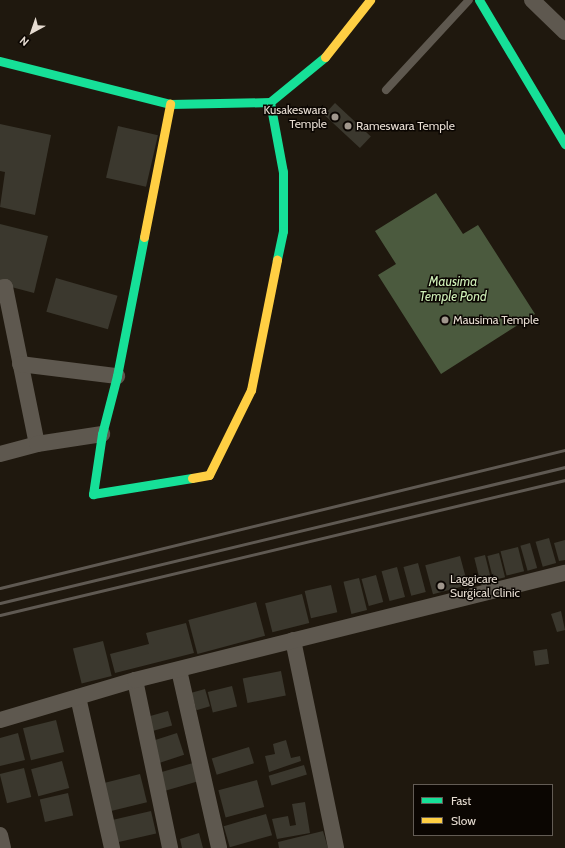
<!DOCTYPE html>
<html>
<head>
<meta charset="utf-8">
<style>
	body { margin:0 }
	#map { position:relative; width:565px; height:848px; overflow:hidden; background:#1f180e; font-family:Cabin,sans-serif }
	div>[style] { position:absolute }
	.water>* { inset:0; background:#4b5a3e }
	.building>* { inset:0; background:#3b382e; transform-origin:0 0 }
	.lane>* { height:8px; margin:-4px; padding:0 4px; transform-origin:4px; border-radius:4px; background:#5e584f }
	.street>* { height:16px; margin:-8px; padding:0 8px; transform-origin:8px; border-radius:8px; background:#5e584f }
	.fast>* { height:9px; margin:-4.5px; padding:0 4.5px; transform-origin:4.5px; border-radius:4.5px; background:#16e098 }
	.slow>* { height:9px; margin:-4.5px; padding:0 4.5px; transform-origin:4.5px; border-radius:4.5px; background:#ffcf43 }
	.rail>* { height:3px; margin:-1.5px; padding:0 1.5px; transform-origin:1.5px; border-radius:1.5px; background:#5f5952 }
	.dots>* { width:11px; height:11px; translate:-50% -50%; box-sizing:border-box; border:2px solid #0b0602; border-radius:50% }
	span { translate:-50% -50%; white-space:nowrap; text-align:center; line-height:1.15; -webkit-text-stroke:3px #0b0602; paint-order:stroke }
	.poi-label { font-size:12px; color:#e6dcd1 }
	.right { translate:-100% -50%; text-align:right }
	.left { translate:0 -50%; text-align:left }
	.water-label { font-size:13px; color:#cff0b8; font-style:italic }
	.legend { position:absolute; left:413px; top:784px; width:140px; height:52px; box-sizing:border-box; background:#0b0602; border:1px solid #635c55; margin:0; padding:5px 7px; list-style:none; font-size:12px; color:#e6dcd1 }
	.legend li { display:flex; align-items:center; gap:8px; height:20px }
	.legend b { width:20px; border:1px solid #635c55 }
	.north { position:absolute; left:12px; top:12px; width:40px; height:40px; -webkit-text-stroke:3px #0b0602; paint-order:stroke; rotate:220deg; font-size:11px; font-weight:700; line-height:16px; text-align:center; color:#e6dcd1 }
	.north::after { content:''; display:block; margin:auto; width:14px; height:18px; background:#e6dcd1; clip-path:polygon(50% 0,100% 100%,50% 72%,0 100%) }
</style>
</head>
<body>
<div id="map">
	<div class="water">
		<div style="clip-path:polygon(436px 193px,463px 234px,478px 225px,535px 314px,441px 374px,378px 275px,396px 264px,375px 231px)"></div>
	</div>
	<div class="building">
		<div style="left:335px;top:103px;width:49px;height:16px;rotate:43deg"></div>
		<div style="clip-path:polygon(0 124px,51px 135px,35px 215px,0 207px,5px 172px,0 171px)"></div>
		<div style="left:118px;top:126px;width:41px;height:53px;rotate:13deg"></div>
		<div style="clip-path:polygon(0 224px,48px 236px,34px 293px,0 284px)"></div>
		<div style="left:56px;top:278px;width:64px;height:35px;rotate:16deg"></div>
		<div style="left:549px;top:538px;width:26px;height:14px;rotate:74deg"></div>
		<div style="clip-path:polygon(565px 540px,565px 560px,559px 561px,554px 543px)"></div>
		<div style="left:530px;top:543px;width:26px;height:10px;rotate:74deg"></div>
		<div style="left:518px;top:547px;width:25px;height:18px;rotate:76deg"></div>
		<div style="left:499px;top:553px;width:25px;height:12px;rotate:76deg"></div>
		<div style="left:485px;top:555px;width:29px;height:11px;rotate:76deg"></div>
		<div style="left:460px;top:556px;width:30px;height:36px;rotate:75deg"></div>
		<div style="left:418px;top:563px;width:30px;height:15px;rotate:75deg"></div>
		<div style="left:397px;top:567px;width:31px;height:16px;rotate:75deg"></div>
		<div style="left:376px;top:575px;width:28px;height:15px;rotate:75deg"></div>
		<div style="left:359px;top:578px;width:33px;height:16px;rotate:76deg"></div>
		<div style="left:331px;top:585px;width:28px;height:27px;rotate:77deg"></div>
		<div style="left:302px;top:594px;width:30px;height:38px;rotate:76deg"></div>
		<div style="left:256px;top:602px;width:35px;height:70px;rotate:75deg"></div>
		<div style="clip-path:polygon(561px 611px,565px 630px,557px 632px,551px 614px)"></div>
		<div style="clip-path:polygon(186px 623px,194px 653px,115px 673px,110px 654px,149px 644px,146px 633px)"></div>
		<div style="left:103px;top:641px;width:36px;height:31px;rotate:76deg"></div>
		<div style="left:547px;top:649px;width:15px;height:14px;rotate:82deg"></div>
		<div style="left:281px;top:671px;width:25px;height:39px;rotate:79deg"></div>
		<div style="left:232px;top:686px;width:21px;height:25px;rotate:76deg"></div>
		<div style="left:205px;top:689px;width:18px;height:14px;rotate:74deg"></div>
		<div style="left:168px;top:711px;width:15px;height:24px;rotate:74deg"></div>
		<div style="left:56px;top:720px;width:33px;height:34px;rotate:76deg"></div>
		<div style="clip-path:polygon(18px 733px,25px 760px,0 766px,0 738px)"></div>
		<div style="left:177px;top:733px;width:23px;height:27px;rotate:72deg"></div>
		<div style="clip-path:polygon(286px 740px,291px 758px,300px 756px,301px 761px,269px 772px,265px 756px,275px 754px,273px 744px)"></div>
		<div style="left:249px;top:747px;width:17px;height:39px;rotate:73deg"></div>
		<div style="left:62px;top:761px;width:28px;height:32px;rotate:75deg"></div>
		<div style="left:193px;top:763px;width:19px;height:38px;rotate:74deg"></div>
		<div style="left:304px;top:765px;width:10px;height:37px;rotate:73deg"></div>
		<div style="left:24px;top:768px;width:30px;height:25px;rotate:76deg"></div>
		<div style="left:140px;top:774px;width:29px;height:37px;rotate:76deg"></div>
		<div style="left:257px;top:780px;width:28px;height:40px;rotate:75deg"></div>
		<div style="left:68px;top:793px;width:23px;height:29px;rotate:77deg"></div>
		<div style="clip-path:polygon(305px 802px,310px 833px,277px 839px,272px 819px,288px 816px,290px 826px,296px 825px,292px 804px)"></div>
		<div style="left:151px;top:811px;width:23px;height:43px;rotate:77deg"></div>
		<div style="left:266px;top:814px;width:22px;height:44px;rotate:74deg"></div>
		<div style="clip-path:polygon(323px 831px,328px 848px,279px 848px,278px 842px)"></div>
		<div style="clip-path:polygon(199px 833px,203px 848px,182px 848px,180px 839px)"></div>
	</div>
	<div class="lane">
		<div style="left:386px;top:90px;width:122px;rotate:-47.3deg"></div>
	</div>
	<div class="street">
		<div style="left:532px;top:0;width:46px;rotate:44.1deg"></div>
		<div style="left:0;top:288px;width:5px;rotate:-11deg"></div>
		<div style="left:5px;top:287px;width:160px;rotate:78.5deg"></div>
		<div style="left:20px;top:364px;width:98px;rotate:7.1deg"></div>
		<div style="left:0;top:454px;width:38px;rotate:-15deg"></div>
		<div style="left:37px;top:444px;width:66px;rotate:-8.7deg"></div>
		<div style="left:293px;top:640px;width:212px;rotate:78.3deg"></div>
		<div style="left:179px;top:670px;width:182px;rotate:77.3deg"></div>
		<div style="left:135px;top:680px;width:172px;rotate:78.2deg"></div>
		<div style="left:78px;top:697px;width:155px;rotate:77.3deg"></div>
		<div style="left:0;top:720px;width:141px;rotate:-16.5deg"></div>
		<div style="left:135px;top:680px;width:443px;rotate:-14deg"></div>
		<div style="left:0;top:835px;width:13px;rotate:77deg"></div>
	</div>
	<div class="fast">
		<div style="left:479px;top:0;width:168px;rotate:59.2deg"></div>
		<div style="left:0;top:61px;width:175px;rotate:14.2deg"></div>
		<div style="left:170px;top:104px;width:100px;rotate:-1.1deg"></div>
		<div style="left:270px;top:102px;width:71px;rotate:-39.3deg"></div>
		<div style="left:270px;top:102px;width:71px;rotate:79.5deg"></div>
		<div style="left:283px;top:172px;width:59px;rotate:90deg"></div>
		<div style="left:283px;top:231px;width:30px;rotate:102deg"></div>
		<div style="left:144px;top:237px;width:142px;rotate:101deg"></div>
		<div style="left:117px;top:376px;width:60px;rotate:104.5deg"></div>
		<div style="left:102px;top:434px;width:61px;rotate:98.5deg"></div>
		<div style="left:93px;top:494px;width:100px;rotate:-9.2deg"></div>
	</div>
	<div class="slow">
		<div style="left:325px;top:57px;width:73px;rotate:-51.7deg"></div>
		<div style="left:144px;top:237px;width:136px;rotate:-78.9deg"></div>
		<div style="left:192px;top:478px;width:17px;rotate:-10deg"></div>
		<div style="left:209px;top:475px;width:95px;rotate:-63.7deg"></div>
		<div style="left:251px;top:390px;width:133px;rotate:-78.7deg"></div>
	</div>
	<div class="rail">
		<div style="left:0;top:588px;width:582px;rotate:-13.73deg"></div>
		<div style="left:0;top:603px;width:581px;rotate:-13.53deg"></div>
		<div style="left:0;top:615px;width:581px;rotate:-13.44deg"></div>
	</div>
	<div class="dots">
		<div style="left:335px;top:117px;background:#a0978d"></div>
		<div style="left:348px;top:126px;background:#a0978d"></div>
		<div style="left:445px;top:320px;background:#a0978d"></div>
		<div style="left:441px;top:586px;background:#a0978d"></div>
	</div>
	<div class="poi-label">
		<span class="right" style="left:327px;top:117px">Kusakeswara<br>Temple</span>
		<span class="left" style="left:356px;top:126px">Rameswara Temple</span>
		<span class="left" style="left:453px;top:320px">Mausima Temple</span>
		<span class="left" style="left:450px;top:586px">Laggicare<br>Surgical Clinic</span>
	</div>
	<div class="water-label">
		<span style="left:453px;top:289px">Mausima<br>Temple Pond</span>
	</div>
	<ul class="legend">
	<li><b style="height:5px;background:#16e098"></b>Fast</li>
	<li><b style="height:5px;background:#ffcf43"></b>Slow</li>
	</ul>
	<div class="north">N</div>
</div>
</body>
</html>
